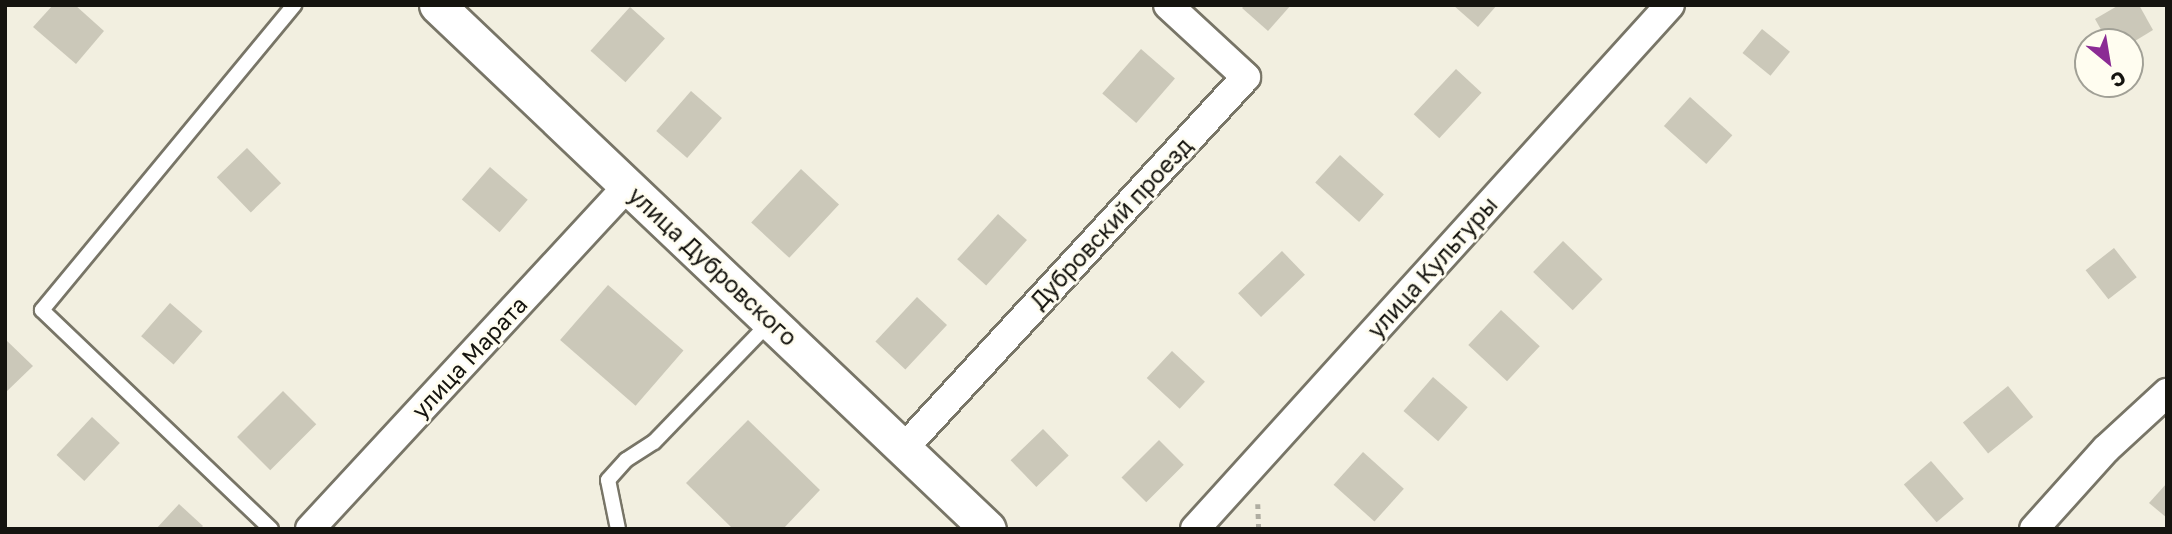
<!DOCTYPE html>
<html>
<head>
<meta charset="utf-8">
<style>
	body { margin:0 }
	#map { position:relative; width:2172px; height:534px; overflow:hidden; background:#f2efe0; font-family:"Golos Text",sans-serif }
	div>[style] { position:absolute }
	.building>* { inset:0; background:#cbc8b9; transform-origin:0 0 }
	.path>* { height:4.5px; margin-top:-2.25px; transform-origin:0; background:repeating-linear-gradient(90deg,#afada1 0 5px,transparent 0 10px) }
	.roads { filter:drop-shadow(2px 0 #787567) drop-shadow(-2px 0 #787567) drop-shadow(0 2px #787567) drop-shadow(0 -2px #787567) }
	.service>* { height:14px; margin:-7px; padding:0 7px; transform-origin:7px; border-radius:7px; background:#fff }
	.minor>* { height:28px; margin:-14px; padding:0 14px; transform-origin:14px; border-radius:14px; background:#fff }
	.tertiary>* { height:35px; margin:-17.5px; padding:0 17.5px; transform-origin:17.5px; border-radius:17.5px; background:#fff }
	span { translate:-50% -50%; white-space:nowrap; text-align:center; line-height:1.15; -webkit-text-stroke:5px #fffdf0; paint-order:stroke }
	.street-label { font-size:23px; color:#15140f }
	.frame { position:absolute; inset:0; border:7px solid #15140f; pointer-events:none }
	.north { position:absolute; left:2074px; top:28px; width:70px; height:70px; box-sizing:border-box; background:#fffdf0; border:2px solid #a1a096; border-radius:50%; rotate:150deg; font-size:19px; font-weight:700; line-height:28px; text-align:center; color:#15140f }
	.north::after { content:''; display:block; margin:auto; width:24px; height:32px; background:#8b2b94; clip-path:polygon(50% 0,100% 100%,50% 72%,0 100%) }
</style>
</head>
<body>
<div id="map">
	<div class="building">
		<div style="clip-path:polygon(53px 5px,75px 5px,104px 31px,76px 64px,33px 27px)"></div>
		<div style="clip-path:polygon(1245px 5px,1291px 5px,1268px 31px,1242px 8px)"></div>
		<div style="clip-path:polygon(1453px 5px,1497px 5px,1478px 27px)"></div>
		<div style="clip-path:polygon(2119px 5px,2139px 5px,2153px 30px,2130px 44px,2108px 42px,2095px 19px)"></div>
		<div style="left:630px;top:7px;width:47px;height:59px;rotate:42deg"></div>
		<div style="left:1762px;top:29px;width:36px;height:31px;rotate:39deg"></div>
		<div style="left:1141px;top:49px;width:45px;height:59px;rotate:41deg"></div>
		<div style="left:1456px;top:69px;width:35px;height:62px;rotate:43deg"></div>
		<div style="left:691px;top:91px;width:41px;height:53px;rotate:41deg"></div>
		<div style="left:1690px;top:97px;width:57px;height:39px;rotate:42deg"></div>
		<div style="left:247px;top:148px;width:49px;height:42px;rotate:46deg"></div>
		<div style="left:1340px;top:155px;width:59px;height:37px;rotate:42deg"></div>
		<div style="left:490px;top:167px;width:50px;height:43px;rotate:41deg"></div>
		<div style="left:801px;top:169px;width:52px;height:73px;rotate:43deg"></div>
		<div style="left:998px;top:214px;width:39px;height:61px;rotate:42deg"></div>
		<div style="left:1563px;top:241px;width:55px;height:43px;rotate:44deg"></div>
		<div style="left:2114px;top:248px;width:37px;height:36px;rotate:52deg"></div>
		<div style="left:1282px;top:251px;width:33px;height:61px;rotate:46deg"></div>
		<div style="left:608px;top:285px;width:100px;height:73px;rotate:41deg"></div>
		<div style="left:917px;top:297px;width:41px;height:61px;rotate:43deg"></div>
		<div style="left:170px;top:303px;width:43px;height:44px;rotate:41deg"></div>
		<div style="left:1501px;top:310px;width:53px;height:48px;rotate:43deg"></div>
		<div style="clip-path:polygon(5px 339px,33px 366px,5px 393px)"></div>
		<div style="left:1172px;top:351px;width:45px;height:37px;rotate:43deg"></div>
		<div style="left:1433px;top:377px;width:46px;height:45px;rotate:41deg"></div>
		<div style="left:2008px;top:386px;width:40px;height:58px;rotate:51deg"></div>
		<div style="left:283px;top:391px;width:47px;height:65px;rotate:45deg"></div>
		<div style="left:92px;top:417px;width:38px;height:52px;rotate:43deg"></div>
		<div style="clip-path:polygon(748px 420px,820px 490px,783px 529px,733px 529px,686px 483px)"></div>
		<div style="left:1043px;top:429px;width:37px;height:45px;rotate:46deg"></div>
		<div style="left:1159px;top:440px;width:35px;height:53px;rotate:45deg"></div>
		<div style="left:1363px;top:452px;width:55px;height:44px;rotate:42deg"></div>
		<div style="left:1931px;top:461px;width:50px;height:36px;rotate:49deg"></div>
		<div style="clip-path:polygon(2167px 483px,2167px 518px,2149px 503px)"></div>
		<div style="clip-path:polygon(179px 504px,203px 526px,200px 529px,156px 529px)"></div>
	</div>
	<div class="path">
		<div style="left:1258px;top:504px;width:25px;rotate:88deg"></div>
	</div>
	<div class="roads">
		<div class="service">
			<div style="left:271px;top:529px;width:317px;rotate:-136.3deg"></div>
			<div style="left:42px;top:310px;width:396px;rotate:-50.4deg"></div>
			<div style="left:618px;top:529px;width:50px;rotate:-101.5deg"></div>
			<div style="left:608px;top:480px;width:27px;rotate:-48deg"></div>
			<div style="left:626px;top:460px;width:33px;rotate:-33deg"></div>
			<div style="left:654px;top:442px;width:167px;rotate:-46deg"></div>
		</div>
		<div class="minor">
			<div style="left:905px;top:447px;width:503px;rotate:-47.34deg"></div>
			<div style="left:1246px;top:77px;width:106px;rotate:-137.3deg"></div>
			<div style="left:310px;top:529px;width:468px;rotate:-47.2deg"></div>
			<div style="left:1195px;top:529px;width:707px;rotate:-47.81deg"></div>
			<div style="left:2034px;top:529px;width:108px;rotate:-48deg"></div>
			<div style="left:2106px;top:449px;width:83px;rotate:-42.6deg"></div>
		</div>
		<div class="tertiary">
			<div style="left:437px;top:5px;width:760px;rotate:43.56deg"></div>
		</div>
	</div>
	<div class="street-label">
		<span style="left:1111px;top:223px;rotate:-47deg">Дубровский проезд</span>
		<span style="left:713px;top:266px;rotate:43deg">улица Дубровского</span>
		<span style="left:1432px;top:267px;rotate:-48deg">улица Культуры</span>
		<span style="left:469px;top:357px;rotate:-47deg">улица Марата</span>
	</div>
	<div class="frame"></div>
	<div class="north">С</div>
</div>
</body>
</html>
